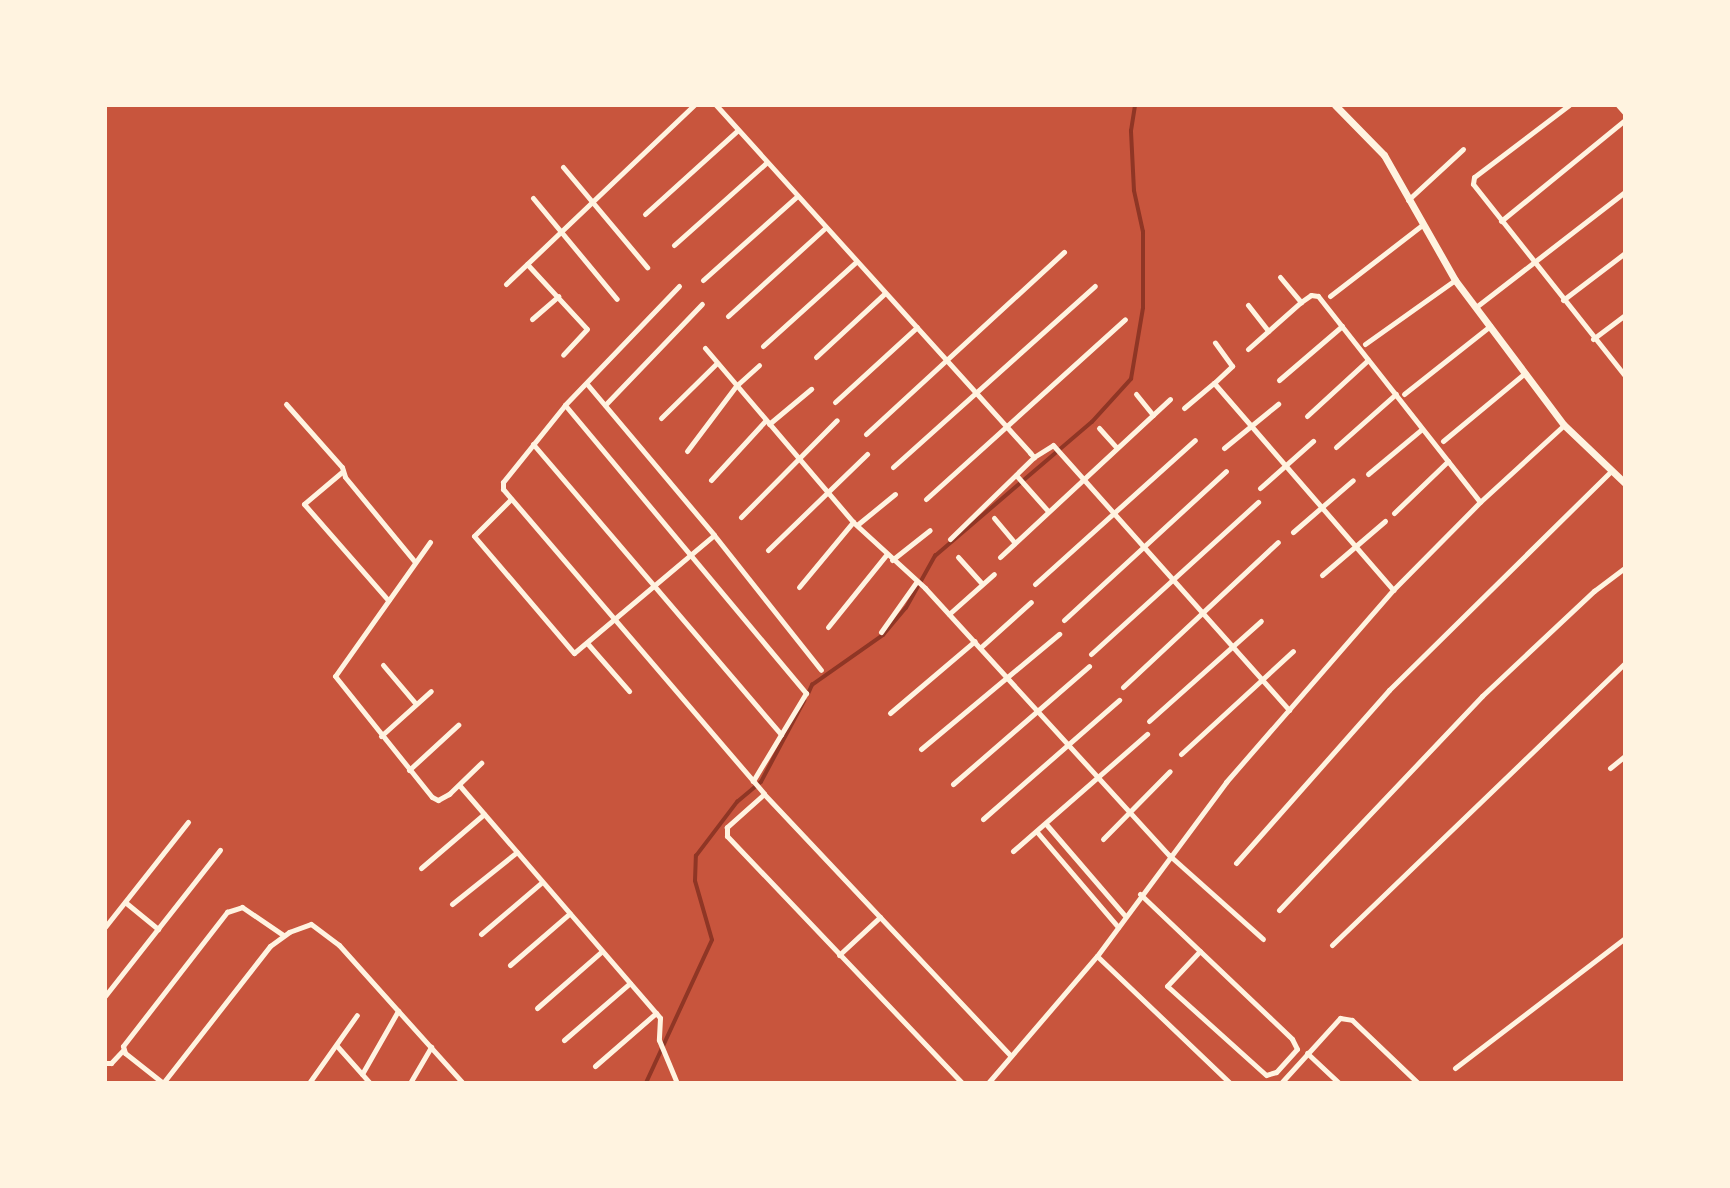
<!DOCTYPE html>
<html>
<head>
<meta charset="utf-8">
<style>
	body { margin:0 }
	#map { position:relative; width:1730px; height:1188px; overflow:hidden; background:#c8553d; font-family:Raleway,sans-serif }
	div>[style] { position:absolute }
	.stream>* { height:3.5px; margin:-1.75px; padding:0 1.75px; transform-origin:1.75px; border-radius:1.75px; background:#8f3625 }
	.minor>* { height:5px; margin:-2.5px; padding:0 2.5px; transform-origin:2.5px; border-radius:2.5px; background:#fff3e0 }
	.tertiary>* { height:7px; margin:-3.5px; padding:0 3.5px; transform-origin:3.5px; border-radius:3.5px; background:#fff3e0 }
	span { translate:-50% -50%; white-space:nowrap; text-align:center; line-height:1.15; -webkit-text-stroke:7px #fff3e0; paint-order:stroke }
	.frame { position:absolute; inset:0; border:107px solid #fff3e0; pointer-events:none }
</style>
</head>
<body>
<div id="map">
	<div class="stream">
		<div style="left:808px;top:694px;width:10px;rotate:-66deg"></div>
		<div style="left:812px;top:685px;width:87px;rotate:-35.2deg"></div>
		<div style="left:883px;top:635px;width:35px;rotate:-50deg"></div>
		<div style="left:906px;top:608px;width:60px;rotate:-60.9deg"></div>
		<div style="left:935px;top:556px;width:206px;rotate:-40.5deg"></div>
		<div style="left:1092px;top:422px;width:58px;rotate:-47.8deg"></div>
		<div style="left:1131px;top:379px;width:72px;rotate:-80.4deg"></div>
		<div style="left:1143px;top:308px;width:76px;rotate:-90deg"></div>
		<div style="left:1143px;top:232px;width:42px;rotate:-102.4deg"></div>
		<div style="left:1134px;top:191px;width:60px;rotate:-92.9deg"></div>
		<div style="left:1131px;top:131px;width:26px;rotate:-81deg"></div>
		<div style="left:646px;top:1083px;width:157px;rotate:-65.2deg"></div>
		<div style="left:712px;top:940px;width:61px;rotate:-106.1deg"></div>
		<div style="left:695px;top:881px;width:25px;rotate:-88deg"></div>
		<div style="left:696px;top:856px;width:68px;rotate:-52.8deg"></div>
		<div style="left:737px;top:802px;width:31px;rotate:-40deg"></div>
		<div style="left:761px;top:782px;width:92px;rotate:-62deg"></div>
	</div>
	<div class="minor">
		<div style="left:716px;top:105px;width:469px;rotate:47.9deg"></div>
		<div style="left:1030px;top:453px;width:6px;rotate:45deg"></div>
		<div style="left:1034px;top:457px;width:22px;rotate:-32deg"></div>
		<div style="left:1053px;top:445px;width:355px;rotate:48.3deg"></div>
		<div style="left:1569px;top:105px;width:119px;rotate:142.8deg"></div>
		<div style="left:1474px;top:177px;width:7px;rotate:98deg"></div>
		<div style="left:1473px;top:184px;width:245px;rotate:51.6deg"></div>
		<div style="left:1618px;top:105px;width:11px;rotate:49deg"></div>
		<div style="left:563px;top:167px;width:131px;rotate:50deg"></div>
		<div style="left:533px;top:198px;width:131px;rotate:50.3deg"></div>
		<div style="left:1408px;top:200px;width:75px;rotate:-42.8deg"></div>
		<div style="left:645px;top:214px;width:124px;rotate:-42.1deg"></div>
		<div style="left:1501px;top:221px;width:160px;rotate:-39.2deg"></div>
		<div style="left:674px;top:245px;width:123px;rotate:-41.7deg"></div>
		<div style="left:527px;top:264px;width:88px;rotate:47.3deg"></div>
		<div style="left:587px;top:329px;width:35px;rotate:133deg"></div>
		<div style="left:1280px;top:277px;width:33px;rotate:50deg"></div>
		<div style="left:703px;top:280px;width:125px;rotate:-41.7deg"></div>
		<div style="left:506px;top:284px;width:260px;rotate:-43.6deg"></div>
		<div style="left:679px;top:286px;width:165px;rotate:133.8deg"></div>
		<div style="left:565px;top:405px;width:99px;rotate:128.8deg"></div>
		<div style="left:503px;top:482px;width:7px;rotate:90deg"></div>
		<div style="left:503px;top:489px;width:401px;rotate:49.4deg"></div>
		<div style="left:764px;top:794px;width:359px;rotate:46.7deg"></div>
		<div style="left:1330px;top:296px;width:115px;rotate:-37.6deg"></div>
		<div style="left:1563px;top:300px;width:78px;rotate:-37.2deg"></div>
		<div style="left:1248px;top:305px;width:33px;rotate:52deg"></div>
		<div style="left:1476px;top:307px;width:188px;rotate:-37.7deg"></div>
		<div style="left:728px;top:316px;width:131px;rotate:-42.2deg"></div>
		<div style="left:532px;top:319px;width:35px;rotate:-41deg"></div>
		<div style="left:1593px;top:339px;width:40px;rotate:-37deg"></div>
		<div style="left:1365px;top:344px;width:110px;rotate:-35.4deg"></div>
		<div style="left:763px;top:346px;width:125px;rotate:-42.1deg"></div>
		<div style="left:705px;top:348px;width:228px;rotate:49.6deg"></div>
		<div style="left:853px;top:522px;width:98px;rotate:42.5deg"></div>
		<div style="left:925px;top:588px;width:362px;rotate:47.6deg"></div>
		<div style="left:1169px;top:855px;width:126px;rotate:41.8deg"></div>
		<div style="left:1248px;top:349px;width:71px;rotate:-41.6deg"></div>
		<div style="left:1301px;top:302px;width:12px;rotate:-35deg"></div>
		<div style="left:1311px;top:295px;width:7px;rotate:8deg"></div>
		<div style="left:1318px;top:296px;width:262px;rotate:51.8deg"></div>
		<div style="left:816px;top:357px;width:94px;rotate:-42.8deg"></div>
		<div style="left:1279px;top:380px;width:83px;rotate:-40.6deg"></div>
		<div style="left:1214px;top:383px;width:25px;rotate:-43deg"></div>
		<div style="left:1232px;top:366px;width:29px;rotate:-126deg"></div>
		<div style="left:587px;top:384px;width:197px;rotate:49.9deg"></div>
		<div style="left:1136px;top:394px;width:27px;rotate:51deg"></div>
		<div style="left:1404px;top:394px;width:110px;rotate:-38.3deg"></div>
		<div style="left:835px;top:402px;width:111px;rotate:-42.4deg"></div>
		<div style="left:286px;top:404px;width:84px;rotate:48.4deg"></div>
		<div style="left:342px;top:467px;width:10px;rotate:73deg"></div>
		<div style="left:345px;top:477px;width:110px;rotate:50.5deg"></div>
		<div style="left:565px;top:405px;width:376px;rotate:50.1deg"></div>
		<div style="left:806px;top:693px;width:103px;rotate:121.1deg"></div>
		<div style="left:605px;top:405px;width:140px;rotate:-46.2deg"></div>
		<div style="left:1184px;top:408px;width:39px;rotate:-40deg"></div>
		<div style="left:1214px;top:383px;width:274px;rotate:49.1deg"></div>
		<div style="left:1307px;top:416px;width:83px;rotate:-42.6deg"></div>
		<div style="left:661px;top:418px;width:78px;rotate:-44.5deg"></div>
		<div style="left:769px;top:424px;width:55px;rotate:-39.8deg"></div>
		<div style="left:1099px;top:428px;width:25px;rotate:48deg"></div>
		<div style="left:866px;top:434px;width:269px;rotate:-42.6deg"></div>
		<div style="left:1443px;top:441px;width:107px;rotate:-39.7deg"></div>
		<div style="left:533px;top:444px;width:382px;rotate:49.5deg"></div>
		<div style="left:1336px;top:447px;width:80px;rotate:-41.5deg"></div>
		<div style="left:1224px;top:448px;width:70px;rotate:-39.2deg"></div>
		<div style="left:687px;top:451px;width:81px;rotate:-53deg"></div>
		<div style="left:736px;top:386px;width:31px;rotate:-42deg"></div>
		<div style="left:893px;top:467px;width:271px;rotate:-41.9deg"></div>
		<div style="left:343px;top:471px;width:51px;rotate:139.8deg"></div>
		<div style="left:304px;top:504px;width:128px;rotate:48.8deg"></div>
		<div style="left:1368px;top:474px;width:70px;rotate:-39.8deg"></div>
		<div style="left:1016px;top:475px;width:48px;rotate:48.4deg"></div>
		<div style="left:711px;top:480px;width:81px;rotate:-47.5deg"></div>
		<div style="left:1260px;top:488px;width:71px;rotate:-41.6deg"></div>
		<div style="left:511px;top:499px;width:52px;rotate:135deg"></div>
		<div style="left:474px;top:536px;width:154px;rotate:49.5deg"></div>
		<div style="left:574px;top:653px;width:183px;rotate:-40.1deg"></div>
		<div style="left:714px;top:535px;width:172px;rotate:51.6deg"></div>
		<div style="left:926px;top:499px;width:268px;rotate:-42.1deg"></div>
		<div style="left:1394px;top:513px;width:75px;rotate:-43.9deg"></div>
		<div style="left:741px;top:517px;width:136px;rotate:-45.3deg"></div>
		<div style="left:994px;top:518px;width:31px;rotate:50deg"></div>
		<div style="left:857px;top:525px;width:49px;rotate:-39.2deg"></div>
		<div style="left:1293px;top:532px;width:79px;rotate:-40.9deg"></div>
		<div style="left:950px;top:539px;width:117px;rotate:-44.3deg"></div>
		<div style="left:430px;top:542px;width:164px;rotate:125.3deg"></div>
		<div style="left:335px;top:676px;width:155px;rotate:51.3deg"></div>
		<div style="left:432px;top:797px;width:7px;rotate:27deg"></div>
		<div style="left:438px;top:800px;width:13px;rotate:-29deg"></div>
		<div style="left:449px;top:794px;width:45px;rotate:-44.1deg"></div>
		<div style="left:768px;top:550px;width:138px;rotate:-44.1deg"></div>
		<div style="left:958px;top:557px;width:36px;rotate:48deg"></div>
		<div style="left:1000px;top:557px;width:232px;rotate:-42.9deg"></div>
		<div style="left:892px;top:560px;width:48px;rotate:-38.3deg"></div>
		<div style="left:1322px;top:575px;width:83px;rotate:-40.6deg"></div>
		<div style="left:1035px;top:584px;width:215px;rotate:-42deg"></div>
		<div style="left:799px;top:587px;width:85px;rotate:-50.3deg"></div>
		<div style="left:949px;top:614px;width:60px;rotate:-41.6deg"></div>
		<div style="left:1064px;top:620px;width:220px;rotate:-42.6deg"></div>
		<div style="left:828px;top:627px;width:92px;rotate:-51.1deg"></div>
		<div style="left:881px;top:632px;width:62px;rotate:-54.8deg"></div>
		<div style="left:587px;top:643px;width:64px;rotate:48.8deg"></div>
		<div style="left:981px;top:647px;width:67px;rotate:-42deg"></div>
		<div style="left:1091px;top:654px;width:226px;rotate:-42.3deg"></div>
		<div style="left:383px;top:665px;width:51px;rotate:49.8deg"></div>
		<div style="left:1123px;top:687px;width:212px;rotate:-43.1deg"></div>
		<div style="left:890px;top:713px;width:111px;rotate:-40.3deg"></div>
		<div style="left:1149px;top:721px;width:150px;rotate:-41.8deg"></div>
		<div style="left:381px;top:736px;width:67px;rotate:-42deg"></div>
		<div style="left:921px;top:749px;width:180px;rotate:-39.8deg"></div>
		<div style="left:1181px;top:754px;width:152px;rotate:-42.6deg"></div>
		<div style="left:1610px;top:768px;width:19px;rotate:-39deg"></div>
		<div style="left:409px;top:770px;width:67px;rotate:-42.6deg"></div>
		<div style="left:953px;top:784px;width:180px;rotate:-40.9deg"></div>
		<div style="left:460px;top:786px;width:306px;rotate:49.2deg"></div>
		<div style="left:660px;top:1018px;width:22px;rotate:93deg"></div>
		<div style="left:659px;top:1040px;width:47px;rotate:67.3deg"></div>
		<div style="left:764px;top:794px;width:50px;rotate:138.3deg"></div>
		<div style="left:727px;top:827px;width:9px;rotate:90deg"></div>
		<div style="left:727px;top:836px;width:341px;rotate:46.4deg"></div>
		<div style="left:983px;top:819px;width:181px;rotate:-41.2deg"></div>
		<div style="left:1046px;top:824px;width:121px;rotate:49.3deg"></div>
		<div style="left:1037px;top:832px;width:125px;rotate:49.5deg"></div>
		<div style="left:1103px;top:839px;width:95px;rotate:-45.4deg"></div>
		<div style="left:1013px;top:851px;width:178px;rotate:-41.1deg"></div>
		<div style="left:1236px;top:863px;width:231px;rotate:-48.5deg"></div>
		<div style="left:1389px;top:690px;width:312px;rotate:-44.6deg"></div>
		<div style="left:421px;top:868px;width:83px;rotate:-40.6deg"></div>
		<div style="left:1140px;top:894px;width:210px;rotate:43.6deg"></div>
		<div style="left:1292px;top:1039px;width:11px;rotate:63deg"></div>
		<div style="left:1297px;top:1049px;width:31px;rotate:132deg"></div>
		<div style="left:1276px;top:1072px;width:10px;rotate:163deg"></div>
		<div style="left:1266px;top:1075px;width:133px;rotate:-138deg"></div>
		<div style="left:1167px;top:986px;width:48px;rotate:-46.7deg"></div>
		<div style="left:125px;top:902px;width:43px;rotate:39.3deg"></div>
		<div style="left:452px;top:904px;width:83px;rotate:-38.7deg"></div>
		<div style="left:1279px;top:910px;width:295px;rotate:-46.5deg"></div>
		<div style="left:1482px;top:696px;width:154px;rotate:-43.2deg"></div>
		<div style="left:1594px;top:591px;width:39px;rotate:-37deg"></div>
		<div style="left:105px;top:927px;width:134px;rotate:-51.7deg"></div>
		<div style="left:481px;top:934px;width:80px;rotate:-40.4deg"></div>
		<div style="left:1332px;top:945px;width:407px;rotate:-43.9deg"></div>
		<div style="left:839px;top:955px;width:56px;rotate:-42.8deg"></div>
		<div style="left:1097px;top:956px;width:184px;rotate:43.7deg"></div>
		<div style="left:510px;top:965px;width:79px;rotate:-40.9deg"></div>
		<div style="left:105px;top:996px;width:186px;rotate:-51.8deg"></div>
		<div style="left:537px;top:1008px;width:86px;rotate:-41.2deg"></div>
		<div style="left:564px;top:1040px;width:87px;rotate:-40.8deg"></div>
		<div style="left:337px;top:1046px;width:50px;rotate:48.3deg"></div>
		<div style="left:1307px;top:1053px;width:44px;rotate:43.2deg"></div>
		<div style="left:105px;top:1063px;width:6px"></div>
		<div style="left:111px;top:1063px;width:18px;rotate:-47deg"></div>
		<div style="left:595px;top:1066px;width:81px;rotate:-41deg"></div>
		<div style="left:1455px;top:1068px;width:214px;rotate:-37.4deg"></div>
		<div style="left:362px;top:1074px;width:73px;rotate:-60.3deg"></div>
		<div style="left:163px;top:1083px;width:174px;rotate:-52deg"></div>
		<div style="left:270px;top:946px;width:24px;rotate:-36deg"></div>
		<div style="left:289px;top:932px;width:23px;rotate:-20deg"></div>
		<div style="left:311px;top:924px;width:35px;rotate:37deg"></div>
		<div style="left:339px;top:945px;width:186px;rotate:48.1deg"></div>
		<div style="left:163px;top:1083px;width:48px;rotate:-141.7deg"></div>
		<div style="left:125px;top:1053px;width:7px;rotate:-106deg"></div>
		<div style="left:123px;top:1046px;width:170px;rotate:-52.2deg"></div>
		<div style="left:227px;top:912px;width:16px;rotate:-18deg"></div>
		<div style="left:242px;top:907px;width:50px;rotate:34.3deg"></div>
		<div style="left:309px;top:1083px;width:83px;rotate:-54.8deg"></div>
		<div style="left:410px;top:1083px;width:42px;rotate:-59.7deg"></div>
		<div style="left:988px;top:1083px;width:167px;rotate:-49.4deg"></div>
		<div style="left:1097px;top:956px;width:217px;rotate:-53.4deg"></div>
		<div style="left:1226px;top:782px;width:254px;rotate:-49deg"></div>
		<div style="left:1393px;top:590px;width:124px;rotate:-45.3deg"></div>
		<div style="left:1480px;top:502px;width:114px;rotate:-42.5deg"></div>
		<div style="left:1281px;top:1083px;width:88px;rotate:-47.8deg"></div>
		<div style="left:1340px;top:1018px;width:12px;rotate:9deg"></div>
		<div style="left:1352px;top:1020px;width:91px;rotate:43.7deg"></div>
	</div>
	<div class="tertiary">
		<div style="left:1335px;top:105px;width:70px;rotate:45.6deg"></div>
		<div style="left:1384px;top:155px;width:144px;rotate:60.4deg"></div>
		<div style="left:1455px;top:280px;width:181px;rotate:53.1deg"></div>
		<div style="left:1564px;top:425px;width:84px;rotate:43.6deg"></div>
	</div>
	<div class="frame"></div>
</div>
</body>
</html>
